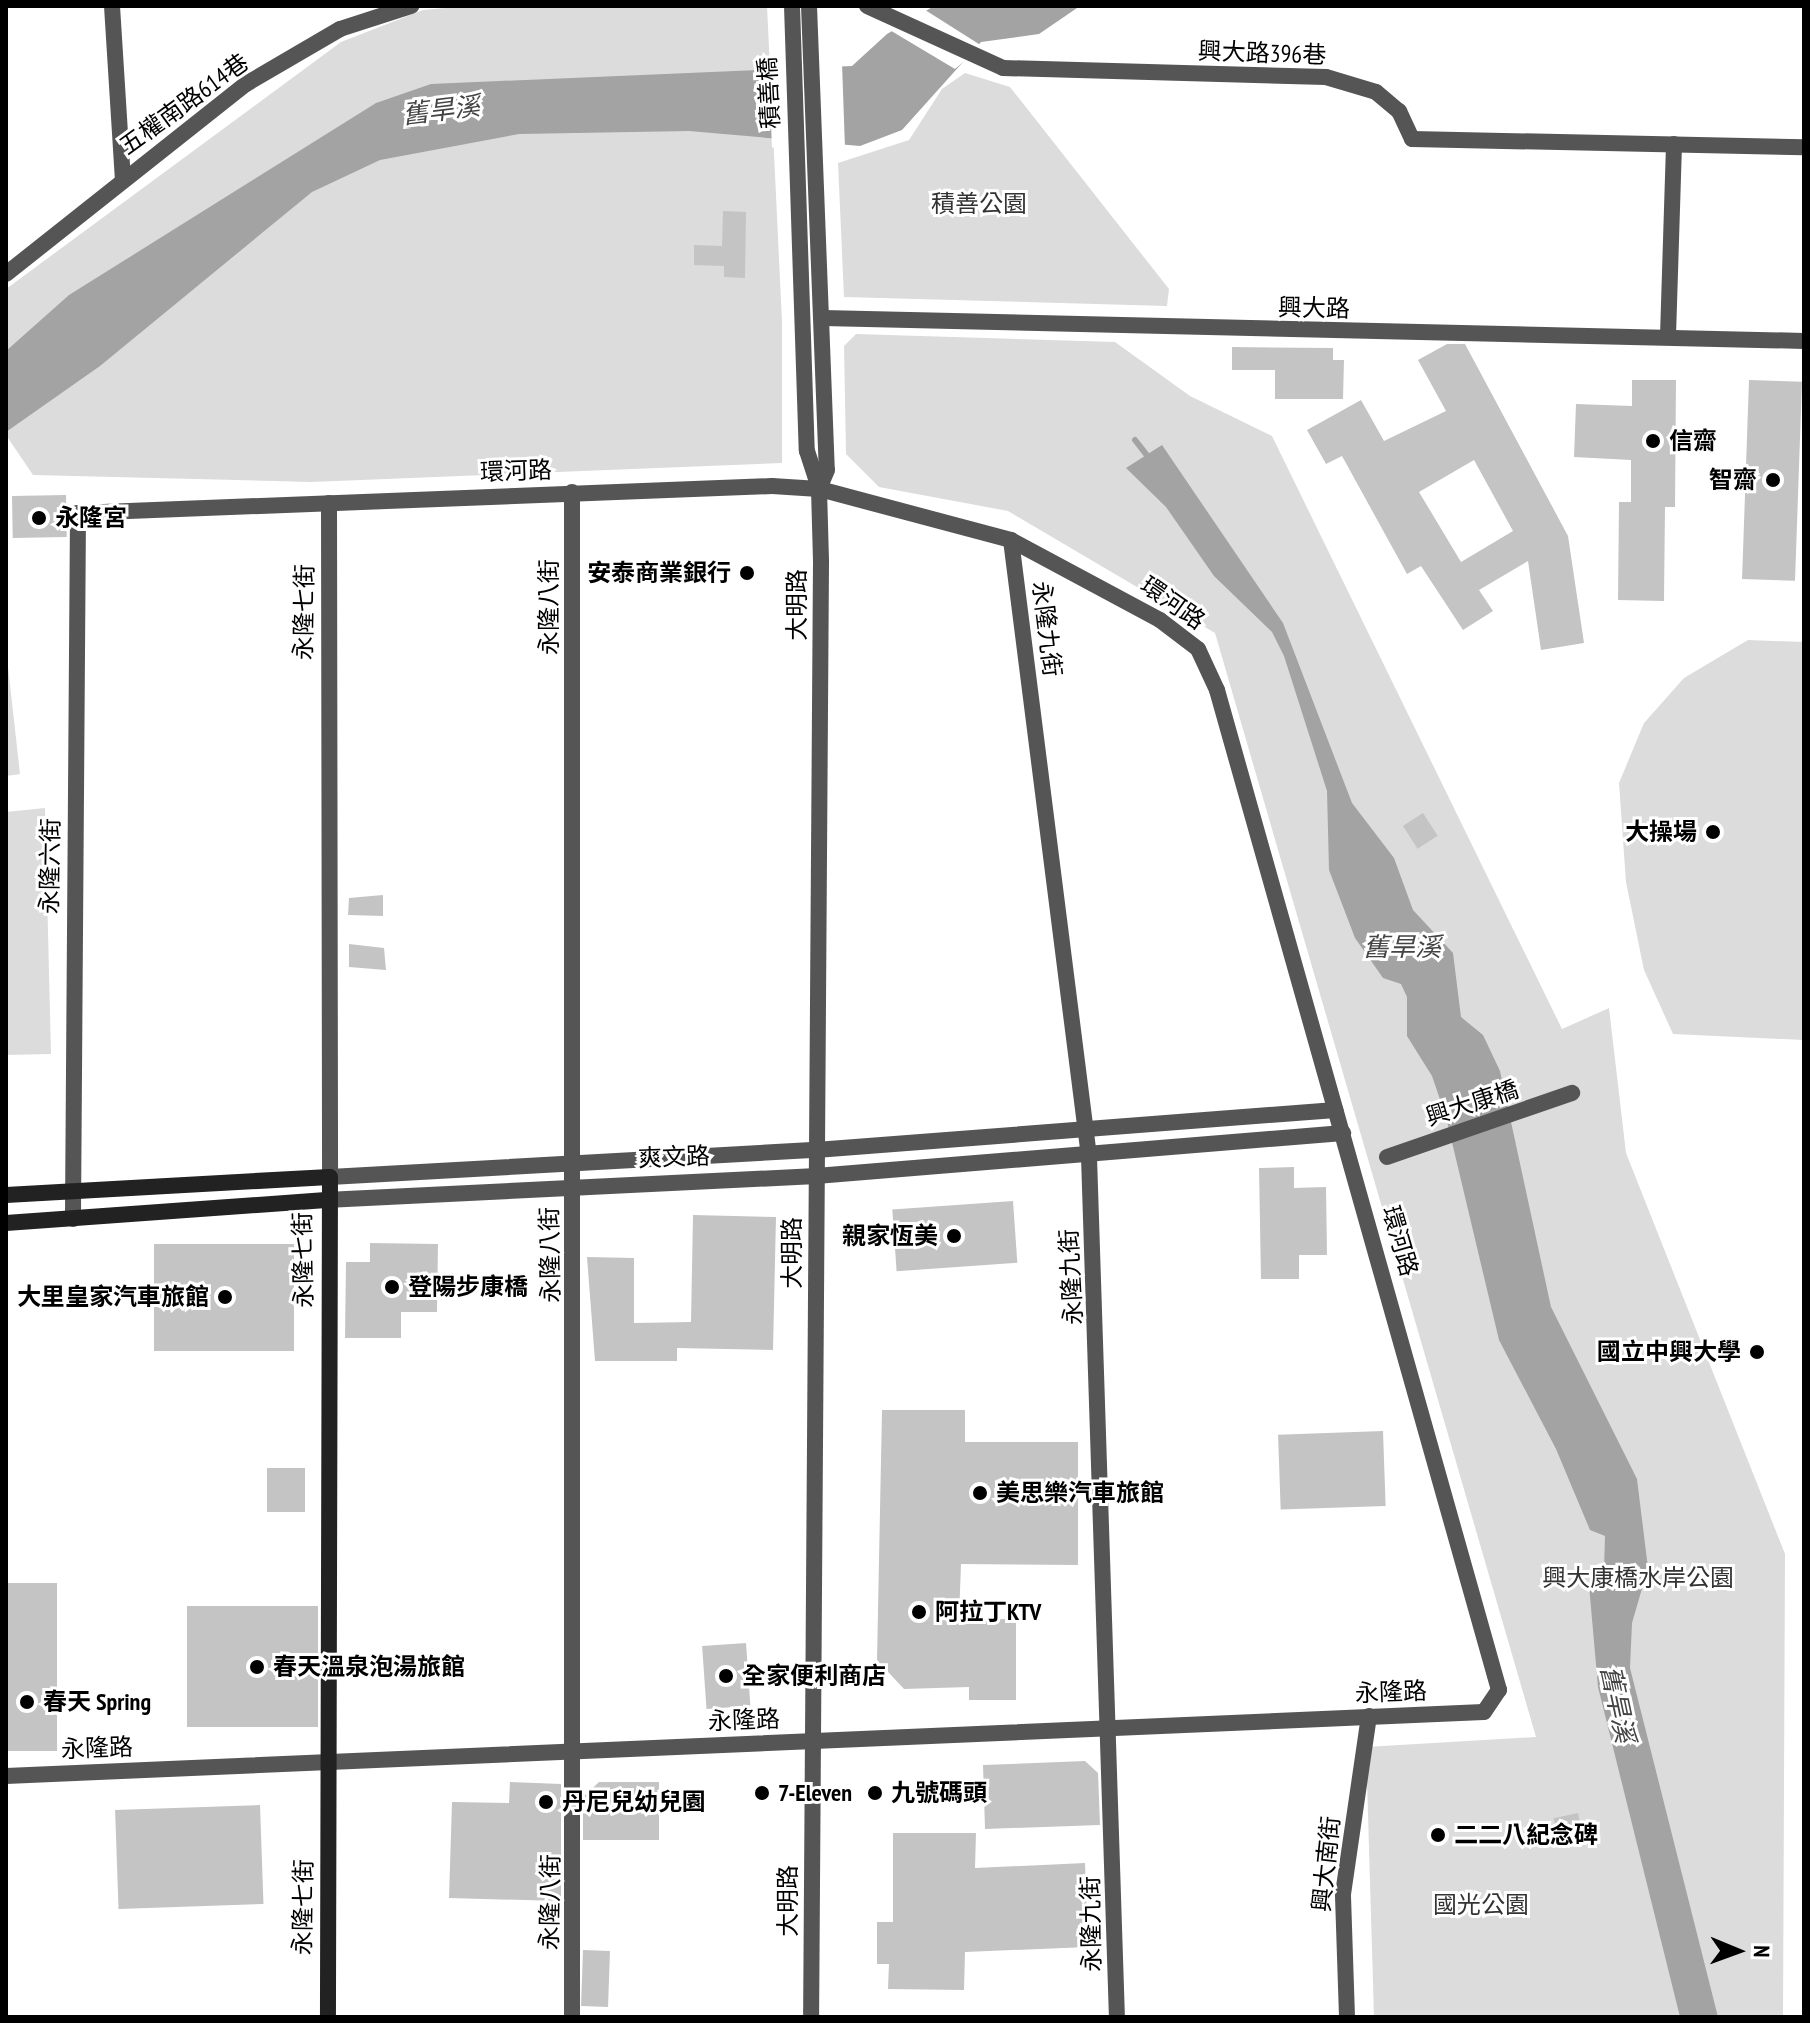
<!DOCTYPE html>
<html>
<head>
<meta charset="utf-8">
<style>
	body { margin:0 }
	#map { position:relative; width:1810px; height:2023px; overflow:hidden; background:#fff; font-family:"PT Sans Narrow","Noto Sans TC",sans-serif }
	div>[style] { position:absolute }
	.green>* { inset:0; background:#dcdcdc }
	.water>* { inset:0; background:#a3a3a3 }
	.pier>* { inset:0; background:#fff; transform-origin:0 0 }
	.stream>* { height:6px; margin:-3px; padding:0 3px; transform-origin:3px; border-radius:3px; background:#a3a3a3 }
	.building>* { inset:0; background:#c4c4c4; transform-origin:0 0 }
	.street>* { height:16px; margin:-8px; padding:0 8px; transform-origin:8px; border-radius:8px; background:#555 }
	.secondary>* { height:16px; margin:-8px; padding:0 8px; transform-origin:8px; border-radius:8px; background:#222 }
	.dots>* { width:22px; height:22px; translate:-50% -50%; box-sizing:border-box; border:4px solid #fff; border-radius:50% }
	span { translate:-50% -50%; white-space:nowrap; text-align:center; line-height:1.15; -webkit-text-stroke:6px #fff; paint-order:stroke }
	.street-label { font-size:24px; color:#000 }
	.park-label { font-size:24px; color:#333 }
	.poi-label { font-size:24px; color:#000; font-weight:700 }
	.left { translate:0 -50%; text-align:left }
	.right { translate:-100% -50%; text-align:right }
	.water-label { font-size:26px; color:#444; font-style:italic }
	.frame { position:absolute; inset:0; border:8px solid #000; pointer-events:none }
	.north { position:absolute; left:1698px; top:1911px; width:80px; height:80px; -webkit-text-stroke:6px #fff; paint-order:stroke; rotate:91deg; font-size:22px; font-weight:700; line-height:32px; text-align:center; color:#000 }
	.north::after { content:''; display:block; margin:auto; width:28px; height:36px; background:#000; clip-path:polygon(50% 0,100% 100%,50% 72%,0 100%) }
</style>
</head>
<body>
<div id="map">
	<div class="green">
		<div style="clip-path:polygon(468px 6px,767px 6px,782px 322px,782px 463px,311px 482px,33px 475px,6px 435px,6px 289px,341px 42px,423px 10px)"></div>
		<div style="clip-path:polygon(965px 73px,1010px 87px,1169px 289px,1167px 306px,844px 297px,838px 163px,909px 140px,942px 89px)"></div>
		<div style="clip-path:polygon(856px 334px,1115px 342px,1190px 396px,1272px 436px,1562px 1029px,1609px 1008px,1626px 1153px,1785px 1554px,1783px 2017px,1374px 2017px,1366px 1747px,1536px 1737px,1215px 633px,1008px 511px,879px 487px,846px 454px,844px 346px)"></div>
		<div style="clip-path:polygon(1748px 640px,1804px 642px,1804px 1040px,1673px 1034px,1644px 970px,1626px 882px,1619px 783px,1644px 723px,1684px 678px)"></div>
		<div style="clip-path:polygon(6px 649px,20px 774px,6px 776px)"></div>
		<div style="clip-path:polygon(45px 808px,51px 1054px,6px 1055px,6px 812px)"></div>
	</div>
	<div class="water">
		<div style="clip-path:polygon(934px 6px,1080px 6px,1039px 34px,981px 42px,902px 130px,860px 146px,689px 131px,519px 134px,380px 160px,312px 192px,100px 366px,6px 432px,6px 351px,69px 295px,376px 103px,431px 84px,852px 66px,887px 34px)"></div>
		<div style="clip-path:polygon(1162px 445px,1283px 623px,1352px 803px,1394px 858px,1413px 910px,1453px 953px,1461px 1017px,1483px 1035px,1500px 1071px,1551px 1307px,1637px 1479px,1648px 1568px,1632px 1623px,1630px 1668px,1718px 2017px,1680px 2017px,1598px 1687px,1589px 1585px,1604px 1569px,1605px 1536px,1590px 1530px,1556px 1449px,1499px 1340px,1446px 1117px,1432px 1076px,1407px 1036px,1407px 997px,1401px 984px,1383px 978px,1355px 938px,1329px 870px,1327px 791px,1284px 656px,1272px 632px,1214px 576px,1166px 507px,1126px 468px)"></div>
	</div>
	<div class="pier">
		<div style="clip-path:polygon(922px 8px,982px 46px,955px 69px,888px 29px)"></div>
		<div style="left:842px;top:63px;width:82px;height:73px;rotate:88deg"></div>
	</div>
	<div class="stream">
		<div style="left:1135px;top:440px;width:24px;rotate:52deg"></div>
	</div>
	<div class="building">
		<div style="clip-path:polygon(723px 211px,746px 212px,745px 278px,724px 277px,724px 266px,694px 265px,694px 245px,722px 246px)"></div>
		<div style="clip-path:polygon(evenodd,1447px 344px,1465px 344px,1568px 536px,1584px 643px,1541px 650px,1528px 561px,1479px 590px,1493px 611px,1463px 630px,1421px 566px,1407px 574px,1342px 456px,1326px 464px,1307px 430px,1361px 400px,1384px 441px,1446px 411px,1418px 360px,1447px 344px,1474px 460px,1513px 531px,1461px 562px,1419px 492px,1474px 460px)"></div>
		<div style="clip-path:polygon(1232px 347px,1333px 348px,1333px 360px,1344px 360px,1343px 399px,1275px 399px,1275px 370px,1232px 370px)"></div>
		<div style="clip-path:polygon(1632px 380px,1676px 380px,1675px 507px,1665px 507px,1664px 601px,1618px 600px,1619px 502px,1631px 502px,1631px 460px,1574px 457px,1576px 404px,1632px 406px)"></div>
		<div style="left:1749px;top:380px;width:53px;height:199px;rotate:2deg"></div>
		<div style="left:66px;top:495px;width:42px;height:54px;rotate:89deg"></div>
		<div style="left:1423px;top:813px;width:27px;height:24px;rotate:57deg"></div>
		<div style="clip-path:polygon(383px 895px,383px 916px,348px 915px,349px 898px)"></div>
		<div style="clip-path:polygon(349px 944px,384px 948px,386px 970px,349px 967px)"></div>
		<div style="clip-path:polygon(1294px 1167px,1294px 1188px,1326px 1187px,1327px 1255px,1299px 1255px,1299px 1279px,1261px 1279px,1259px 1168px)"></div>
		<div style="left:1013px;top:1201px;width:62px;height:121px;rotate:86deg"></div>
		<div style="clip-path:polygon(693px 1215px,776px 1217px,773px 1350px,677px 1348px,677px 1361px,595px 1361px,587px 1257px,634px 1258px,634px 1323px,691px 1322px)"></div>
		<div style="clip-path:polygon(370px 1243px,438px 1244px,437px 1312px,401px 1312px,401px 1338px,345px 1338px,346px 1262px,370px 1262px)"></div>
		<div style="left:154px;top:1244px;width:140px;height:107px"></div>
		<div style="clip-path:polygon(882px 1410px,965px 1410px,965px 1442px,1078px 1442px,1078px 1565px,961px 1564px,959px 1619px,1016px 1619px,1016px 1700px,969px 1700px,969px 1687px,904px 1689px,877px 1660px)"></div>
		<div style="left:1383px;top:1431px;width:75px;height:105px;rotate:88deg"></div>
		<div style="left:267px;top:1468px;width:38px;height:44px"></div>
		<div style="left:6px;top:1583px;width:51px;height:168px"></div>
		<div style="left:318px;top:1606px;width:121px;height:131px;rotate:90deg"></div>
		<div style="left:746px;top:1643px;width:63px;height:44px;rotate:86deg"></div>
		<div style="clip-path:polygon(1085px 1761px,1098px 1773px,1100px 1825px,985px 1829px,983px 1765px)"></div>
		<div style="clip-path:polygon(510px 1782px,561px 1784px,561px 1901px,449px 1898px,452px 1802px,509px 1803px)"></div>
		<div style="clip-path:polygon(599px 1782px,659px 1782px,659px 1840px,583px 1840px,583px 1797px)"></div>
		<div style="left:260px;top:1805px;width:99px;height:145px;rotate:88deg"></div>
		<div style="left:1578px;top:1813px;width:29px;height:25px;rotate:78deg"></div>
		<div style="clip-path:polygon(893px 1833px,976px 1833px,975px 1868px,1085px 1863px,1088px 1947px,965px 1952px,964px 1990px,888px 1989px,889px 1964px,877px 1964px,877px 1922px,893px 1922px)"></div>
		<div style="left:583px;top:1950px;width:27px;height:56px;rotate:2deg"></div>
	</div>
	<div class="street">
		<div style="left:112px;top:6px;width:173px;rotate:86.4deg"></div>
		<div style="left:792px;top:6px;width:445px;rotate:88.1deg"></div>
		<div style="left:807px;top:451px;width:40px;rotate:72deg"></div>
		<div style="left:819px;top:489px;width:73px;rotate:88.4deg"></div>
		<div style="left:821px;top:562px;width:1455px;rotate:90.39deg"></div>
		<div style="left:809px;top:6px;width:464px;rotate:87.8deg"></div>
		<div style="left:827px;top:470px;width:21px;rotate:113deg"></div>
		<div style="left:867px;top:6px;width:149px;rotate:24.5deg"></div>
		<div style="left:1003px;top:68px;width:323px;rotate:1.6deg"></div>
		<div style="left:1326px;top:77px;width:52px;rotate:16.7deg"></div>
		<div style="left:1376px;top:92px;width:30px;rotate:40deg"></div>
		<div style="left:1399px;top:111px;width:31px;rotate:65deg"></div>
		<div style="left:1412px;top:139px;width:392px;rotate:1.2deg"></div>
		<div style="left:6px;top:274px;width:306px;rotate:-38.4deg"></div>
		<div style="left:246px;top:84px;width:109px;rotate:-30.3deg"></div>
		<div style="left:340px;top:29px;width:75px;rotate:-17.9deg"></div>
		<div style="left:823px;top:318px;width:981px;rotate:1.34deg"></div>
		<div style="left:1668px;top:336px;width:192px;rotate:-88.2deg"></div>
		<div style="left:572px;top:492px;width:1525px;rotate:90deg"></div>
		<div style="left:329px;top:503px;width:674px;rotate:89.91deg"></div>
		<div style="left:330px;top:1177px;width:487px;rotate:-3.2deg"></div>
		<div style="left:816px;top:1150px;width:521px;rotate:-4.41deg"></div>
		<div style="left:1011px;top:540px;width:622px;rotate:82.79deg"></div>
		<div style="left:1089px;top:1157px;width:860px;rotate:88.14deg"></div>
		<div style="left:1387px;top:1157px;width:196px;rotate:-19.1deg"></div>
		<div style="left:326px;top:1200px;width:491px;rotate:-2.8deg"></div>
		<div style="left:816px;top:1176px;width:529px;rotate:-4.66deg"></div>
		<div style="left:6px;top:1776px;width:1479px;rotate:-2.48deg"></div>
		<div style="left:1484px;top:1712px;width:27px;rotate:-56deg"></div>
		<div style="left:1499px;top:1690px;width:1039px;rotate:-105.75deg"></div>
		<div style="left:1217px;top:690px;width:45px;rotate:-114.9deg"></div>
		<div style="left:1198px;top:649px;width:48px;rotate:-142.7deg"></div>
		<div style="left:1160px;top:620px;width:169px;rotate:-151.8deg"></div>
		<div style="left:1011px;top:540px;width:199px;rotate:-165.1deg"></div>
		<div style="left:819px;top:489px;width:47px;rotate:-176.3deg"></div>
		<div style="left:772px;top:486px;width:695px;rotate:177.77deg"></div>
		<div style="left:78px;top:513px;width:706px;rotate:90.41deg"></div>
		<div style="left:1347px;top:2017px;width:123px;rotate:-91.9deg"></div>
		<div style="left:1343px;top:1894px;width:180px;rotate:-81.7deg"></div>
	</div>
	<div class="secondary">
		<div style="left:6px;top:1195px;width:324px;rotate:-3.2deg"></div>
		<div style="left:330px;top:1177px;width:840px;rotate:90.14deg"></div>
		<div style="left:6px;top:1223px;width:321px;rotate:-4.1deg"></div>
	</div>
	<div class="dots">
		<div style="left:1653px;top:441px;background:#000"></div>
		<div style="left:1773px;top:480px;background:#000"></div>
		<div style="left:39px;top:518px;background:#000"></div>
		<div style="left:747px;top:573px;background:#000"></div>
		<div style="left:1713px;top:832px;background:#000"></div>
		<div style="left:954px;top:1236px;background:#000"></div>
		<div style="left:392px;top:1287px;background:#000"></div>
		<div style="left:225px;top:1297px;background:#000"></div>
		<div style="left:1757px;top:1352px;background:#000"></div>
		<div style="left:980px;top:1493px;background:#000"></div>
		<div style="left:919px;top:1612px;background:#000"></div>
		<div style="left:257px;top:1667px;background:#000"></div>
		<div style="left:726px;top:1676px;background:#000"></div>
		<div style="left:27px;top:1702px;background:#000"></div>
		<div style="left:762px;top:1793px;background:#000"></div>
		<div style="left:875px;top:1793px;background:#000"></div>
		<div style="left:546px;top:1802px;background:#000"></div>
		<div style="left:1438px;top:1835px;background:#000"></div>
	</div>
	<div class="street-label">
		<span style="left:1262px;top:53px;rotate:2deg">興大路396巷</span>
		<span style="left:769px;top:93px;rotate:-93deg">積善橋</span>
		<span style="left:184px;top:104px;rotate:-36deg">五權南路614巷</span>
		<span style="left:1314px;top:308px;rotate:1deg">興大路</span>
		<span style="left:516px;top:471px;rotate:-2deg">環河路</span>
		<span style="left:1173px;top:603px;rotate:35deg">環河路</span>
		<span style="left:797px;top:605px;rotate:-90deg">大明路</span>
		<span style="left:549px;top:607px;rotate:-90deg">永隆八街</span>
		<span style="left:304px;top:612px;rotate:-89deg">永隆七街</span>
		<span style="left:1047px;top:629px;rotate:83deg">永隆九街</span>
		<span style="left:50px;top:866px;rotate:-89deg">永隆六街</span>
		<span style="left:1472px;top:1103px;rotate:-18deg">興大康橋</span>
		<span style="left:674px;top:1157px;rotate:-2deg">爽文路</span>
		<span style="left:1400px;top:1241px;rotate:74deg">環河路</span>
		<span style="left:792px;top:1253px;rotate:-90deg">大明路</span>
		<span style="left:550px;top:1255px;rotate:-91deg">永隆八街</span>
		<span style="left:303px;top:1260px;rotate:-91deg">永隆七街</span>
		<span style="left:1071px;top:1277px;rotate:-93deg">永隆九街</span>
		<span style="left:1391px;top:1692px;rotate:-2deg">永隆路</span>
		<span style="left:744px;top:1720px;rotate:-2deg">永隆路</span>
		<span style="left:97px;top:1748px;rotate:-2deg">永隆路</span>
		<span style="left:1326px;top:1864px;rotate:-84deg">興大南街</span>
		<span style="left:788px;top:1901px;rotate:-90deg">大明路</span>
		<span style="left:550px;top:1902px;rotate:-89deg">永隆八街</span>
		<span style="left:303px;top:1907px;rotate:-89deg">永隆七街</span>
		<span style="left:1091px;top:1924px;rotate:-91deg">永隆九街</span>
	</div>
	<div class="park-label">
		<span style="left:979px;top:204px">積善公園</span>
		<span style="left:1638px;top:1578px">興大康橋水岸公園</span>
		<span style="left:1481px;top:1905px">國光公園</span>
	</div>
	<div class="poi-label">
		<span class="left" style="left:1669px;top:441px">信齋</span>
		<span class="right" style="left:1757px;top:480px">智齋</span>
		<span class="left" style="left:55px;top:518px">永隆宮</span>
		<span class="right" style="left:731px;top:573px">安泰商業銀行</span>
		<span class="right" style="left:1697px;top:832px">大操場</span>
		<span class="right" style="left:938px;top:1236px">親家恆美</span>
		<span class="left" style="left:408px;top:1287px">登陽步康橋</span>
		<span class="right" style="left:209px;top:1297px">大里皇家汽車旅館</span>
		<span class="right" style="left:1741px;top:1352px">國立中興大學</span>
		<span class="left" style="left:996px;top:1493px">美思樂汽車旅館</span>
		<span class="left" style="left:935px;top:1612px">阿拉丁KTV</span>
		<span class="left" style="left:273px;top:1667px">春天溫泉泡湯旅館</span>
		<span class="left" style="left:742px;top:1676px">全家便利商店</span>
		<span class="left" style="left:43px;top:1702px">春天 Spring</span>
		<span class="left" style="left:778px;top:1793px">7-Eleven</span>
		<span class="left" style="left:891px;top:1793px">九號碼頭</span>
		<span class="left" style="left:562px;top:1802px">丹尼兒幼兒園</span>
		<span class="left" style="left:1454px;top:1835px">二二八紀念碑</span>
	</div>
	<div class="water-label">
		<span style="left:441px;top:110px;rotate:-7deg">舊旱溪</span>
		<span style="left:1402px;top:947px">舊旱溪</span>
		<span style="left:1618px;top:1704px;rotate:78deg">舊旱溪</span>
	</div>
	<div class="frame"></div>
	<div class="north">N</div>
</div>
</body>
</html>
